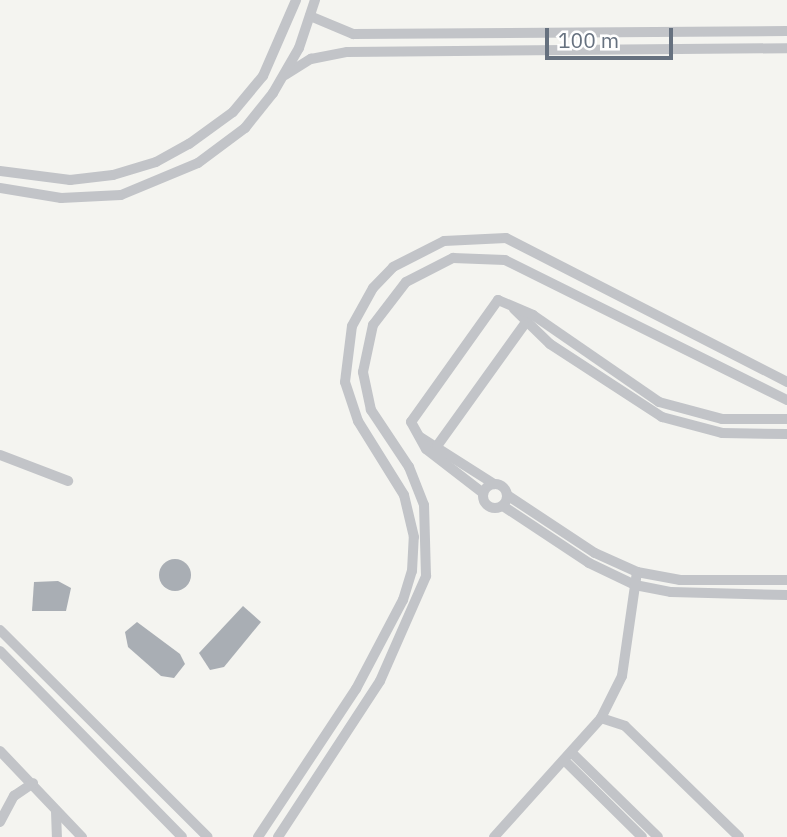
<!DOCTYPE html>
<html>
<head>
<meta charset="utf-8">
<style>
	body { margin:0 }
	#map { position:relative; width:787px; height:837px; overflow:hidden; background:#f4f4f0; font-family:"IBM Plex Sans",sans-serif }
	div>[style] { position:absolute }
	.building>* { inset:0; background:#a9aeb4 }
	.round { border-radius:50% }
	.street>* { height:10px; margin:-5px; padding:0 5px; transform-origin:5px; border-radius:5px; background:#c2c4c8 }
	.street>.ring { margin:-5px; padding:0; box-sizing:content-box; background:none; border:10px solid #c2c4c8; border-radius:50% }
	span { translate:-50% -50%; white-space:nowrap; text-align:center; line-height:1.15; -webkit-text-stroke:7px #fff; paint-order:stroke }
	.scale { position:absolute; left:545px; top:28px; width:128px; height:32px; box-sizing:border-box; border:4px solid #66717f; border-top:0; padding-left:9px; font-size:21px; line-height:24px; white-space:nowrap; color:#66717f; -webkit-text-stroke:5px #fff; paint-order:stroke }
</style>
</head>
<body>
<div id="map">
	<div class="building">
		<div class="round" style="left:159px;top:559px;width:32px;height:32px"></div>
		<div style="clip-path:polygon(58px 581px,71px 588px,66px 611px,32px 611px,34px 582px)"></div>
		<div style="clip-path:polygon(243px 606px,261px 622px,224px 667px,210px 670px,199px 653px)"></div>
		<div style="clip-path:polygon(137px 622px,180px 654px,185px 664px,174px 678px,161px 676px,128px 647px,125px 632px)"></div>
	</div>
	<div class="street">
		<div style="left:310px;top:16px;width:47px;rotate:22.7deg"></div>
		<div style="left:353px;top:34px;width:434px;rotate:-0.4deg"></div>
		<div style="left:285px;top:75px;width:31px;rotate:-32deg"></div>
		<div style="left:311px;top:59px;width:37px;rotate:-11deg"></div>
		<div style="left:347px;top:52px;width:440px;rotate:-0.5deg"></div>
		<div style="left:0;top:171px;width:71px;rotate:7.3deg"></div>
		<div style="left:70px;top:180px;width:43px;rotate:-6.6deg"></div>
		<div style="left:113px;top:175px;width:45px;rotate:-16.8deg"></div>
		<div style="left:156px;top:162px;width:38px;rotate:-29deg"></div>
		<div style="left:189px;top:144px;width:54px;rotate:-36deg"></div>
		<div style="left:233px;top:112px;width:47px;rotate:-50.2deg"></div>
		<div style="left:263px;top:76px;width:83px;rotate:-66.5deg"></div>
		<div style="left:0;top:188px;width:62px;rotate:9.3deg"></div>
		<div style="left:61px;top:198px;width:60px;rotate:-2.9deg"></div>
		<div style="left:121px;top:195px;width:83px;rotate:-22.6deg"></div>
		<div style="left:198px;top:163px;width:59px;rotate:-36.7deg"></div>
		<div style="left:245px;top:128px;width:45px;rotate:-51.3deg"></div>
		<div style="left:273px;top:93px;width:52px;rotate:-60deg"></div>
		<div style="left:299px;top:48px;width:51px;rotate:-71.6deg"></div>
		<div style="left:514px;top:309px;width:50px;rotate:44.2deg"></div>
		<div style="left:550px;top:344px;width:134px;rotate:33.1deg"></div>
		<div style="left:662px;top:417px;width:62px;rotate:14.9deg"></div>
		<div style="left:722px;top:433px;width:65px;rotate:0.9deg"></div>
		<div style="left:420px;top:437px;width:88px;rotate:32.4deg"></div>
		<div style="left:437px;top:446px;width:149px;rotate:-54.3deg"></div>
		<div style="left:0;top:455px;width:73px;rotate:20.9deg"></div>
		<div class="ring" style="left:483px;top:484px;width:14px;height:14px"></div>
		<div style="left:483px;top:493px;width:72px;rotate:-142.3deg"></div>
		<div style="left:426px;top:449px;width:31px;rotate:-119deg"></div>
		<div style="left:411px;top:422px;width:150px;rotate:-54.5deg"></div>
		<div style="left:498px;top:300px;width:38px;rotate:23deg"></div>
		<div style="left:533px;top:315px;width:153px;rotate:34.6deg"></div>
		<div style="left:659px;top:402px;width:65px;rotate:15.1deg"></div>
		<div style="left:722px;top:419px;width:65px"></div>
		<div style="left:507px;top:495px;width:105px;rotate:33.4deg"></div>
		<div style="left:595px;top:553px;width:46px;rotate:24.3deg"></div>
		<div style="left:637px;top:572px;width:44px;rotate:10.5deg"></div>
		<div style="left:680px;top:580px;width:107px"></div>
		<div style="left:503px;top:506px;width:103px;rotate:33.5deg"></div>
		<div style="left:589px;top:563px;width:51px;rotate:25.6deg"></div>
		<div style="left:635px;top:585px;width:37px;rotate:11deg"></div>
		<div style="left:671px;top:592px;width:116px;rotate:1.5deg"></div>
		<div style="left:0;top:630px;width:293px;rotate:44.9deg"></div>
		<div style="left:0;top:651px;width:260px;rotate:45.6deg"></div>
		<div style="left:601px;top:718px;width:25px;rotate:18deg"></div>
		<div style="left:625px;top:726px;width:159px;rotate:44.2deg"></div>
		<div style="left:0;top:751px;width:119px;rotate:46.4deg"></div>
		<div style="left:572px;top:753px;width:120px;rotate:44.3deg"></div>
		<div style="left:565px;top:761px;width:108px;rotate:44.6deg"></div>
		<div style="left:56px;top:811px;width:26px;rotate:88deg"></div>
		<div style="left:0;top:822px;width:30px;rotate:-62deg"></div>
		<div style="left:14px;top:796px;width:23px;rotate:-34deg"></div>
		<div style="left:258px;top:837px;width:178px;rotate:-56.5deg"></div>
		<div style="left:356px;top:689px;width:101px;rotate:-62.2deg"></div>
		<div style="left:403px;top:600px;width:30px;rotate:-73deg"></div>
		<div style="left:412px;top:571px;width:34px;rotate:-87deg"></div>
		<div style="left:414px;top:537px;width:43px;rotate:-103.4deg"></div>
		<div style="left:404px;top:495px;width:87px;rotate:-121.9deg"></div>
		<div style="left:358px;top:421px;width:41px;rotate:-108.4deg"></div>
		<div style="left:345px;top:382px;width:56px;rotate:-82.9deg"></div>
		<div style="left:352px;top:326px;width:43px;rotate:-61.1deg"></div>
		<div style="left:373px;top:288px;width:29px;rotate:-46deg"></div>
		<div style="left:393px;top:267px;width:57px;rotate:-27deg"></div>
		<div style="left:444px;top:241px;width:62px;rotate:-2.8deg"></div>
		<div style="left:506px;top:238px;width:316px;rotate:27.1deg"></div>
		<div style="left:278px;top:837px;width:186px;rotate:-56.8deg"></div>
		<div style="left:380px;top:681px;width:115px;rotate:-66.3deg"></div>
		<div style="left:426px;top:576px;width:71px;rotate:-91.6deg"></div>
		<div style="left:424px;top:505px;width:41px;rotate:-111.5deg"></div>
		<div style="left:409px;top:467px;width:69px;rotate:-123.7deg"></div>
		<div style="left:371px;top:410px;width:39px;rotate:-102deg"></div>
		<div style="left:363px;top:372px;width:48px;rotate:-78deg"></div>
		<div style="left:373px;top:325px;width:54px;rotate:-52.5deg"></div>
		<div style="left:406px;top:282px;width:53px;rotate:-27.1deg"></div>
		<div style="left:453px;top:258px;width:52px;rotate:2.2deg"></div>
		<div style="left:505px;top:260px;width:315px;rotate:26.4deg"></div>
		<div style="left:494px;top:837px;width:160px;rotate:-48deg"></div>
		<div style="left:601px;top:718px;width:47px;rotate:-63.4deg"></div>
		<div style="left:622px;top:676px;width:105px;rotate:-81.8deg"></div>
	</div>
	<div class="scale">100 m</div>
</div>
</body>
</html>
